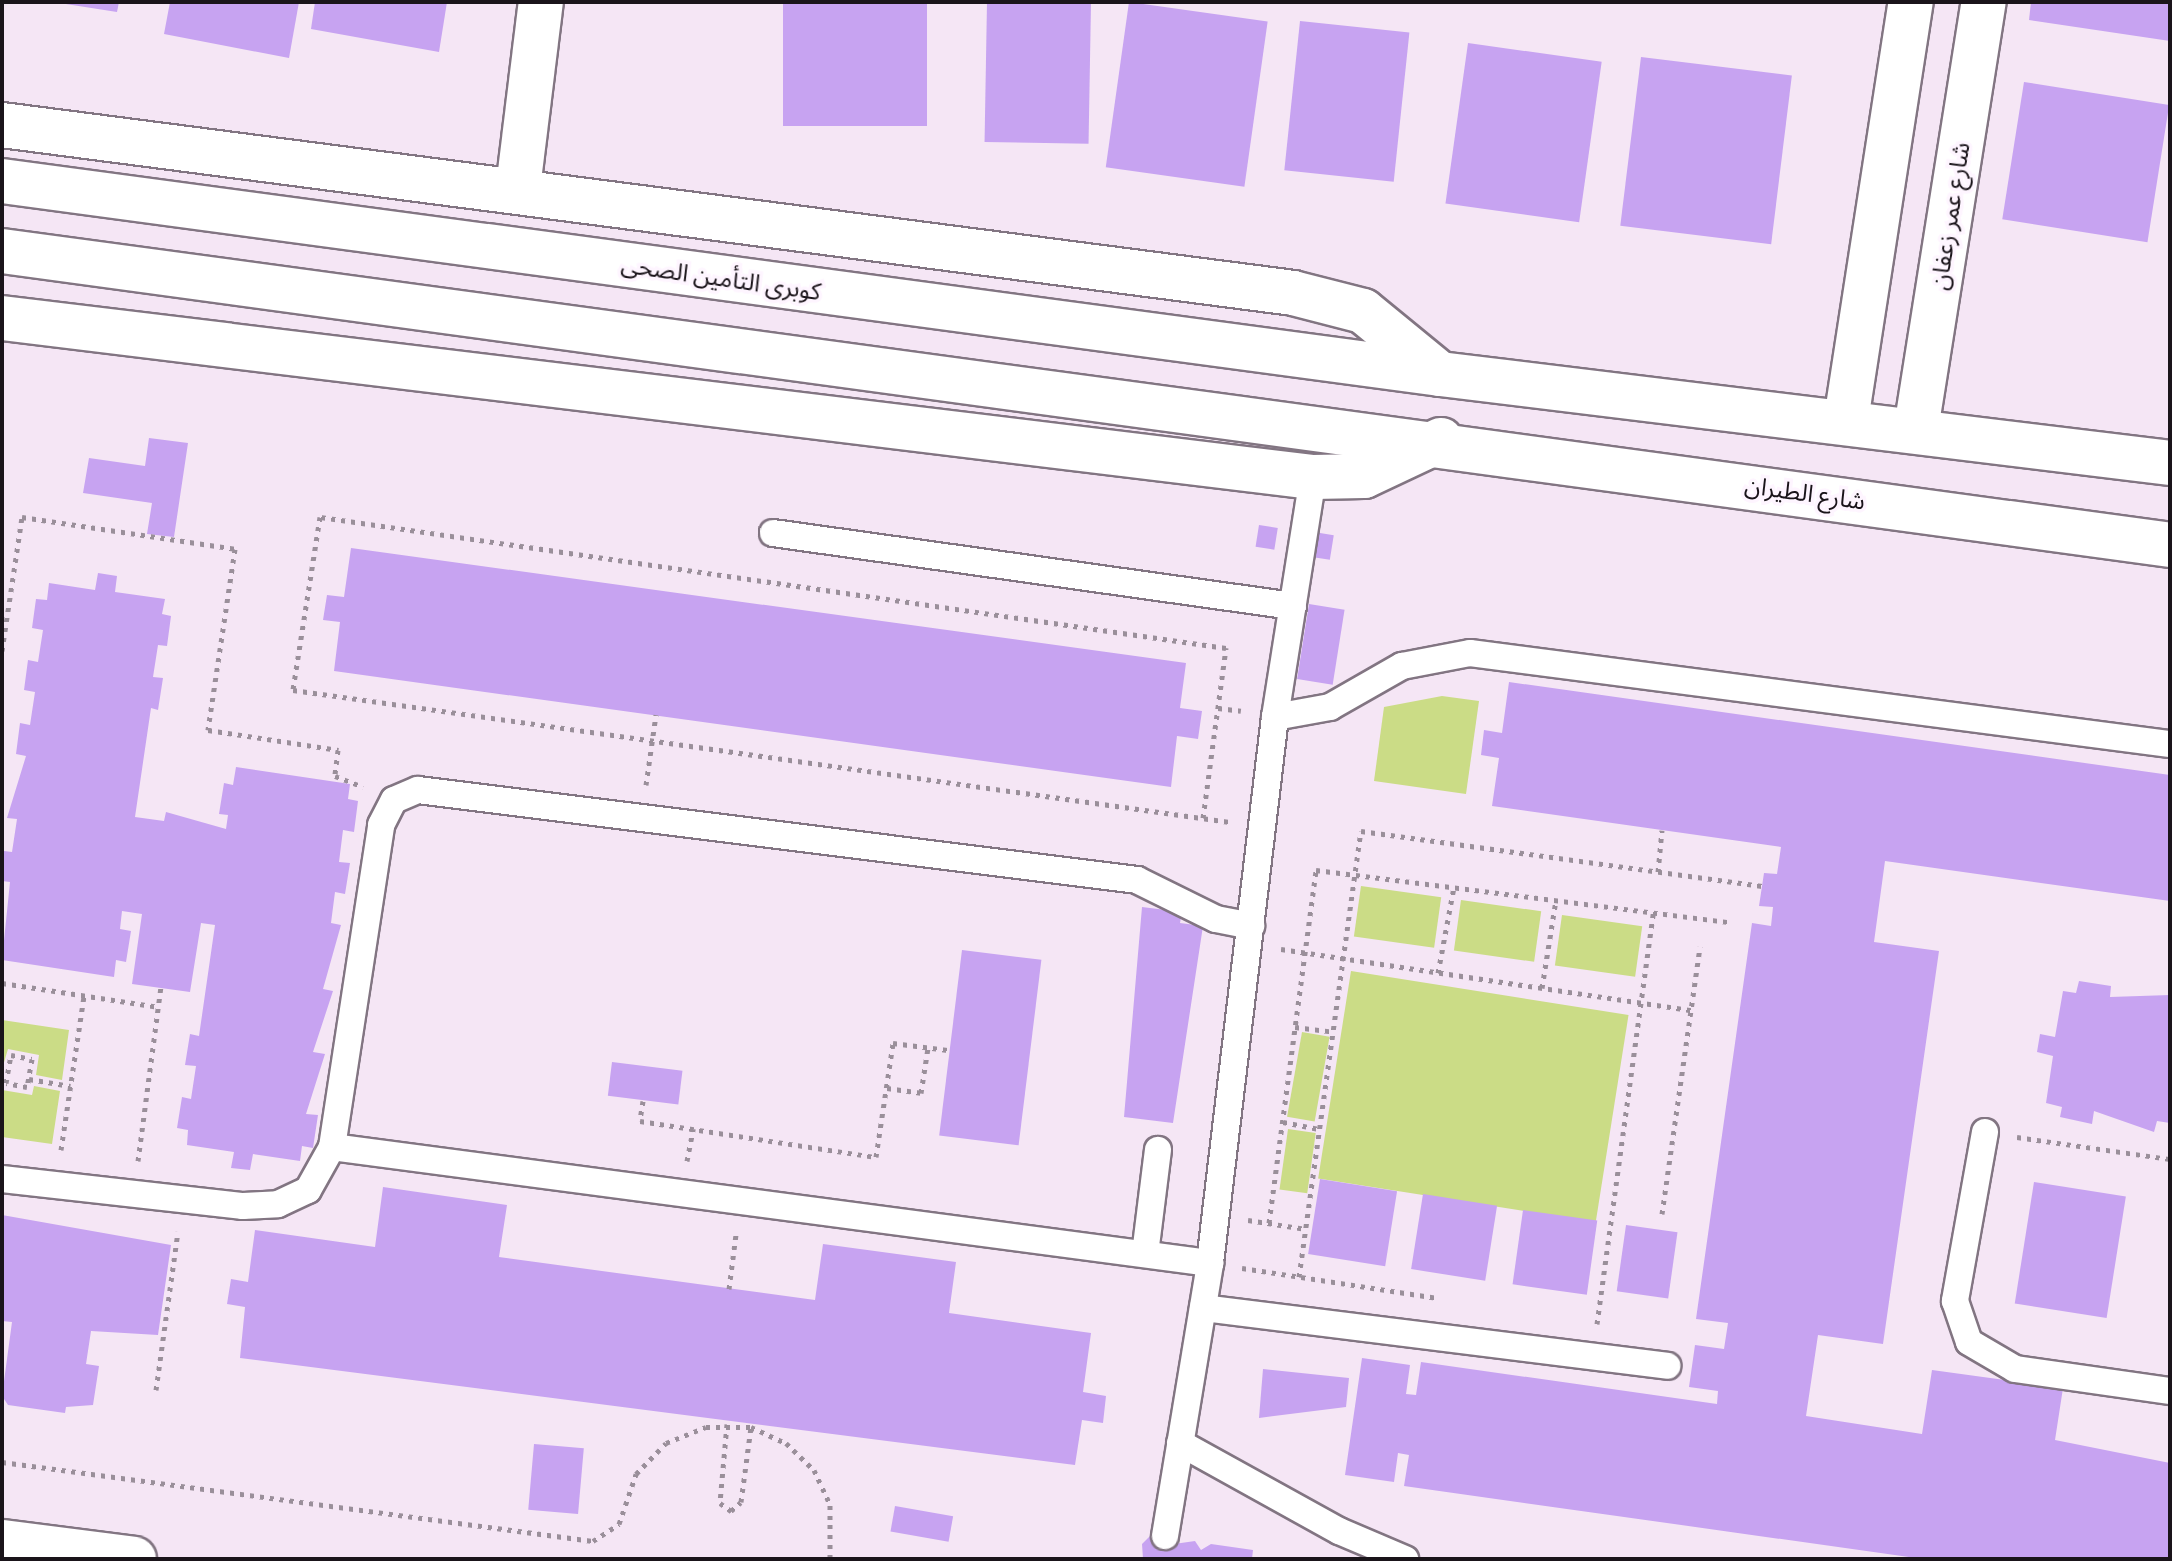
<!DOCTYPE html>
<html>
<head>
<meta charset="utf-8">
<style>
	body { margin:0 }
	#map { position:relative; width:2172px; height:1561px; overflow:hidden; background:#f5e6f5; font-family:"IBM Plex Sans","Noto Sans Arabic",sans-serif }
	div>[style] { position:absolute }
	.green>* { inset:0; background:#cbdc86; transform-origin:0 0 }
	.building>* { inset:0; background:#c7a3f1; transform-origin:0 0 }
	.path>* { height:5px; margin-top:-2.5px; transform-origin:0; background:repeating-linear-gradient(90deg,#9a8f9a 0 4px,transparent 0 10px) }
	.roads { filter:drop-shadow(2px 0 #827582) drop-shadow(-2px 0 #827582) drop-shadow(0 2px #827582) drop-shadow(0 -2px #827582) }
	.service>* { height:26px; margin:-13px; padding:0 13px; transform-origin:13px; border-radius:13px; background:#fff }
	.minor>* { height:44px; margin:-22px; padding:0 22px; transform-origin:22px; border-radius:22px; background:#fff }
	.secondary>* { height:44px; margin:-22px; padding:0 22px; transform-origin:22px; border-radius:22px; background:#fff }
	span { translate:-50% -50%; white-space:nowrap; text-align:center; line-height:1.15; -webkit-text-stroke:7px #fef5ff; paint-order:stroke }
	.street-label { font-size:24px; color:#1a141a }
	.frame { position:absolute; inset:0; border:4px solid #1a141a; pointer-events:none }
</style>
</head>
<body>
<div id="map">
	<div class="green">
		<div style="clip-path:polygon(1442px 696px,1479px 701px,1466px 794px,1374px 781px,1384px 707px)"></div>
		<div style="left:1361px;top:886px;width:81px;height:51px;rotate:8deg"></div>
		<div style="left:1461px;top:900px;width:81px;height:51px;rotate:8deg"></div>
		<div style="left:1562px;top:915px;width:81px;height:51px;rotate:8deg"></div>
		<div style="left:1351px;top:971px;width:281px;height:210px;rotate:9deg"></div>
		<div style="clip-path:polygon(2px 1020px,69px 1030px,62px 1080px,36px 1075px,39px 1055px,8px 1049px,2px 1069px)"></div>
		<div style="left:1302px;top:1032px;width:28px;height:86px;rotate:10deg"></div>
		<div style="clip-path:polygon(34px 1086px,60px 1091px,52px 1144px,2px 1137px,2px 1090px,32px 1095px)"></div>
		<div style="left:1288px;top:1129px;width:28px;height:61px;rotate:8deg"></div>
	</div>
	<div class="building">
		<div style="clip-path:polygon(53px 2px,119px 2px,117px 12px)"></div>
		<div style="clip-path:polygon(170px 2px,299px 2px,289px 58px,164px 34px)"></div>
		<div style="clip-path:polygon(315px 2px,447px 2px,439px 52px,311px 29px)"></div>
		<div style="left:783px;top:2px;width:144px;height:124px"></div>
		<div style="left:987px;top:2px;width:104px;height:140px;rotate:1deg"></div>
		<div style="left:1129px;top:2px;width:140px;height:167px;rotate:8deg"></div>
		<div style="clip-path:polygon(2031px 2px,2170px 2px,2170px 41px,2029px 20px)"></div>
		<div style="left:1300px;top:21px;width:110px;height:150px;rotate:6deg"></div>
		<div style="left:1468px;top:43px;width:135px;height:162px;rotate:8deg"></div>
		<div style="left:1641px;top:57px;width:152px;height:170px;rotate:7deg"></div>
		<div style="left:2024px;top:82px;width:147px;height:139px;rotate:9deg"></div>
		<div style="clip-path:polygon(149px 438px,188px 443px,174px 537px,147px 534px,152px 503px,83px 493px,89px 458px,145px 466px)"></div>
		<div style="left:1259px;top:525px;width:19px;height:22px;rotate:9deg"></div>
		<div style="left:1314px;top:532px;width:20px;height:25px;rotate:9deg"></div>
		<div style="clip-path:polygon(351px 548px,1186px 663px,1180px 708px,1202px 711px,1198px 739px,1177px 736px,1171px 787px,334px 671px,340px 622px,323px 620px,327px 595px,344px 597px)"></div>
		<div style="clip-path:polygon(98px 573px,117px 576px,115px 592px,165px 599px,162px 614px,171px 616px,167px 646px,158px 645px,153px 677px,163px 678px,158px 710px,151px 708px,135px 817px,164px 821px,166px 812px,226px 829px,228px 815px,219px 814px,224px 783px,233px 785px,236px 767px,350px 784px,348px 799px,358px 801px,354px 832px,343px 830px,339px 862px,350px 863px,345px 894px,335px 892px,331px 923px,341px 925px,323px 989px,333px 991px,313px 1052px,325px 1054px,306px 1114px,318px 1115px,313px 1148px,302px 1146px,300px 1161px,253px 1154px,250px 1170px,231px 1168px,234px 1152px,187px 1145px,188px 1130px,177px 1128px,182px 1097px,191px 1099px,196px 1066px,185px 1065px,190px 1034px,199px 1036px,215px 925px,201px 923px,190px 992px,132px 984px,142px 914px,122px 911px,120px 929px,131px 931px,126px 962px,116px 960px,114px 977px,2px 960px,10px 882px,2px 881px,2px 862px,4px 851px,12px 852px,17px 819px,7px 818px,26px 756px,16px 754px,20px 723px,30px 725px,35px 692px,24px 690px,28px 660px,38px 662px,43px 630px,32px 628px,36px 599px,47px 600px,49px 583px,95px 590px)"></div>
		<div style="left:1309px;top:604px;width:36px;height:76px;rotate:9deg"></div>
		<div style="clip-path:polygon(1509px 682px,2170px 775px,2170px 901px,1885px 861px,1874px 942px,1939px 951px,1883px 1344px,1818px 1335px,1806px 1416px,1922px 1434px,1932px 1370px,2063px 1388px,2055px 1440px,2170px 1463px,2170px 1559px,1923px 1559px,1404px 1486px,1409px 1455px,1398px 1453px,1394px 1482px,1345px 1475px,1362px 1358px,1410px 1365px,1406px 1394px,1416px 1395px,1421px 1362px,1717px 1404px,1718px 1391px,1689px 1387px,1695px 1345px,1724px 1349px,1728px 1323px,1696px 1319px,1752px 923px,1771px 926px,1773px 907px,1759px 906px,1764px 873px,1777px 874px,1781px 847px,1492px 806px,1499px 758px,1481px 755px,1484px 730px,1502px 733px)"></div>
		<div style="clip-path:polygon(1142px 907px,1182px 912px,1180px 923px,1203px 926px,1173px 1123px,1124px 1117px)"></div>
		<div style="left:962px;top:950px;width:80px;height:187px;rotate:7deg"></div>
		<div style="clip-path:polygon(2079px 981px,2111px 986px,2110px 997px,2170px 995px,2170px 1123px,2157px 1121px,2154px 1132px,2094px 1111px,2092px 1124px,2060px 1117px,2062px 1107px,2046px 1103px,2053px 1056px,2037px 1052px,2040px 1034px,2055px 1037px,2063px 991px,2076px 993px)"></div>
		<div style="left:612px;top:1062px;width:71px;height:34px;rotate:7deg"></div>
		<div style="left:1320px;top:1179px;width:78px;height:76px;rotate:9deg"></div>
		<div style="left:2034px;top:1182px;width:93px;height:123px;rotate:9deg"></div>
		<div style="clip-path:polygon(383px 1187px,507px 1205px,499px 1257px,815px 1300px,823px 1244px,956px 1262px,949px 1313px,1091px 1333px,1083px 1392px,1106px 1396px,1103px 1423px,1082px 1420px,1075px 1465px,240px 1358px,245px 1307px,227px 1304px,231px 1279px,248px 1282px,255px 1230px,375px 1247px)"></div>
		<div style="left:1423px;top:1194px;width:75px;height:76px;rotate:9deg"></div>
		<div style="left:1523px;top:1210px;width:75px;height:75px;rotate:8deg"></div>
		<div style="clip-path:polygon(2px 1215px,171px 1245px,158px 1335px,91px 1331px,86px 1364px,99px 1366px,93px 1405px,66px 1407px,65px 1413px,8px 1405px,2px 1396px,12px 1322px,2px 1321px)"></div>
		<div style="left:1626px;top:1225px;width:52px;height:67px;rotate:8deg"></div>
		<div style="clip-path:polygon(1263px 1369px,1349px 1378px,1346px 1407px,1259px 1418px)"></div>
		<div style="left:534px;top:1444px;width:50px;height:66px;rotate:5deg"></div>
		<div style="left:895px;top:1506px;width:59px;height:26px;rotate:10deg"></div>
		<div style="clip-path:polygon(1152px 1534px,1174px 1544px,1195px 1541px,1201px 1550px,1211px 1544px,1253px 1550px,1252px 1559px,1143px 1559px,1142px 1544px)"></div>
	</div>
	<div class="path">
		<div style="left:2px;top:651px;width:135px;rotate:-81.5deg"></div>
		<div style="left:22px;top:517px;width:215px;rotate:8.5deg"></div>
		<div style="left:235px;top:549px;width:183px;rotate:98.5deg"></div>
		<div style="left:208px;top:730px;width:132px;rotate:8.7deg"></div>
		<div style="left:338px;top:750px;width:26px;rotate:97deg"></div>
		<div style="left:335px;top:776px;width:30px;rotate:21deg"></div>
		<div style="left:1218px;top:708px;width:23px;rotate:7deg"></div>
		<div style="left:646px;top:785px;width:71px;rotate:-81.9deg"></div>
		<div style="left:1203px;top:818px;width:172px;rotate:-82.3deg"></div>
		<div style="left:1226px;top:648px;width:915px;rotate:-171.77deg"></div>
		<div style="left:320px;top:517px;width:175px;rotate:98.9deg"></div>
		<div style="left:293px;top:690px;width:946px;rotate:8.02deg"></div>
		<div style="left:1658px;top:872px;width:42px;rotate:-84.6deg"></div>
		<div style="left:1281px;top:949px;width:415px;rotate:8.5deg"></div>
		<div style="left:1438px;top:973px;width:87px;rotate:-79.5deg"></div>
		<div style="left:2px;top:983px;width:159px;rotate:8.7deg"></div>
		<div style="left:1542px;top:988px;width:89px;rotate:-81deg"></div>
		<div style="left:1295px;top:1027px;width:38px;rotate:7deg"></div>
		<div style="left:11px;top:1055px;width:21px;rotate:11deg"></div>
		<div style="left:32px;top:1059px;width:28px;rotate:100deg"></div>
		<div style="left:27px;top:1087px;width:21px;rotate:-169deg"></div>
		<div style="left:6px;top:1083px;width:28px;rotate:-80deg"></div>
		<div style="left:29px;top:1079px;width:42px;rotate:9.7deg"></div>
		<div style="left:887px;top:1088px;width:34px;rotate:8deg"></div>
		<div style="left:921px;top:1093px;width:46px;rotate:-81.2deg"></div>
		<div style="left:643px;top:1101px;width:20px;rotate:99deg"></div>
		<div style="left:640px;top:1121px;width:239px;rotate:8.7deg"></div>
		<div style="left:876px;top:1157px;width:115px;rotate:-81.5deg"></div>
		<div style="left:893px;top:1043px;width:55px;rotate:7.3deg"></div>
		<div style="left:1283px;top:1122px;width:38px;rotate:11deg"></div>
		<div style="left:2017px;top:1137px;width:155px;rotate:8.2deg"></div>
		<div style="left:61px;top:1150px;width:156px;rotate:-81.5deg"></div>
		<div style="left:138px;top:1161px;width:176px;rotate:-82.5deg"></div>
		<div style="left:687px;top:1161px;width:33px;rotate:-79deg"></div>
		<div style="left:1662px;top:1214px;width:270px;rotate:-81.9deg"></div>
		<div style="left:1248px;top:1220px;width:59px;rotate:8.8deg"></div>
		<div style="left:1269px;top:1223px;width:356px;rotate:-82.4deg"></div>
		<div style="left:1316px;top:870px;width:416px;rotate:7.2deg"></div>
		<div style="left:1242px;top:1268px;width:198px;rotate:8.7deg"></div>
		<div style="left:1299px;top:1277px;width:450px;rotate:-82.1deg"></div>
		<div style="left:1361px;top:831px;width:405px;rotate:7.8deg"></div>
		<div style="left:729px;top:1289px;width:55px;rotate:-82.7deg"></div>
		<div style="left:1597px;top:1324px;width:415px;rotate:-82.2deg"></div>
		<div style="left:156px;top:1390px;width:160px;rotate:-82.1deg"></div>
		<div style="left:727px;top:1424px;width:79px;rotate:95.1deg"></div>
		<div style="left:720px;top:1503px;width:14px;rotate:36deg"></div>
		<div style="left:731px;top:1511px;width:13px;rotate:-42deg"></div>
		<div style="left:741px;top:1502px;width:76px;rotate:-82.4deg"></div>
		<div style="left:2px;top:1462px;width:596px;rotate:7.61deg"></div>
		<div style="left:593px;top:1541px;width:31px;rotate:-33deg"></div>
		<div style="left:619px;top:1524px;width:53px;rotate:-71.2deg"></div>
		<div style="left:636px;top:1474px;width:43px;rotate:-45.9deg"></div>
		<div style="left:666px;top:1443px;width:43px;rotate:-21.8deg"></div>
		<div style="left:706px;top:1427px;width:45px"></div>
		<div style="left:751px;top:1427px;width:38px;rotate:25deg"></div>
		<div style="left:786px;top:1443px;width:39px;rotate:44deg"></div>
		<div style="left:814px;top:1470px;width:38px;rotate:65deg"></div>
		<div style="left:830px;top:1505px;width:54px;rotate:90deg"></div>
	</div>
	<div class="roads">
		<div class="service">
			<div style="left:773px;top:533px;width:525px;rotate:7.99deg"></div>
			<div style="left:1275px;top:717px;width:56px;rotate:-10.3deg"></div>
			<div style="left:1330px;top:707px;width:83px;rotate:-29.7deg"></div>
			<div style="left:1402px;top:666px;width:69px;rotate:-10.8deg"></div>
			<div style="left:1470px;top:653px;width:706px;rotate:7.41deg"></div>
			<div style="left:1985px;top:1132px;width:172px;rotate:100.1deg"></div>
			<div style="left:1955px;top:1301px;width:43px;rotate:71.1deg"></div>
			<div style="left:1969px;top:1342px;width:53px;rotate:30.4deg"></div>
			<div style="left:2015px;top:1369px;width:157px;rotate:8.1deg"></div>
			<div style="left:332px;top:1147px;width:886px;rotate:7.53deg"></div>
			<div style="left:2px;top:1179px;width:243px;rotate:6.4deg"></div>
			<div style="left:243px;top:1206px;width:35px;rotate:-3deg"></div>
			<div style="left:278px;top:1204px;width:33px;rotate:-25deg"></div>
			<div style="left:308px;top:1190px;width:49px;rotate:-60.8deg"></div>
			<div style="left:332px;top:1147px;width:326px;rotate:-81.3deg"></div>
			<div style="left:381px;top:825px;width:28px;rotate:-63deg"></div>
			<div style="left:394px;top:800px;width:26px;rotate:-23deg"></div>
			<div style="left:418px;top:790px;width:725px;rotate:7.13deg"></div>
			<div style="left:1137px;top:880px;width:88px;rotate:26.3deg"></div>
			<div style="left:1216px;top:919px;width:36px;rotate:11deg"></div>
			<div style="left:1145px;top:1254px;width:105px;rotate:-82.9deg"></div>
			<div style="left:1203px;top:1308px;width:468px;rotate:7.1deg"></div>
			<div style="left:1180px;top:1443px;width:182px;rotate:29deg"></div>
			<div style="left:1339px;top:1531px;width:72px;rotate:23deg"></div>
			<div style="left:1165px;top:1536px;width:277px;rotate:-80.6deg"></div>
			<div style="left:1210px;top:1263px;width:550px;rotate:-83.21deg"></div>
			<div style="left:1275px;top:717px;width:243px;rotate:-81deg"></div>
		</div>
		<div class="minor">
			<div style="left:518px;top:188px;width:187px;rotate:-83deg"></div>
			<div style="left:1846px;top:420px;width:423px;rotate:-81.2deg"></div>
			<div style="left:1916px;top:429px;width:432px;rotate:-81deg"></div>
		</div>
		<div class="secondary">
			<div style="left:2px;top:125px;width:1302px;rotate:7.41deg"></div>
			<div style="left:1293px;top:293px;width:72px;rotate:14.4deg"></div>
			<div style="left:1363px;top:311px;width:99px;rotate:39.3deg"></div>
			<div style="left:2px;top:181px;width:1451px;rotate:7.64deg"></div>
			<div style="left:1440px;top:374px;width:735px;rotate:6.95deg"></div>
			<div style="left:2px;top:251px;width:2188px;rotate:7.72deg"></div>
			<div style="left:2px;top:318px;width:1321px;rotate:6.92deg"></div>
			<div style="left:1313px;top:477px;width:51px;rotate:-1.1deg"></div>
			<div style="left:1364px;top:476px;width:85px;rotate:-25.1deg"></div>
			<div style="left:2px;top:1542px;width:133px;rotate:7.3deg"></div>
		</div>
	</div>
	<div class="street-label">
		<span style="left:1950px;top:216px;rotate:-81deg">شارع عمر زعفان</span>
		<span style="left:721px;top:278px;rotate:8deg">كوبرى التأمين الصحى</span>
		<span style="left:1805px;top:493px;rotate:8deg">شارع الطيران</span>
	</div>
	<div class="frame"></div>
</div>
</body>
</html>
